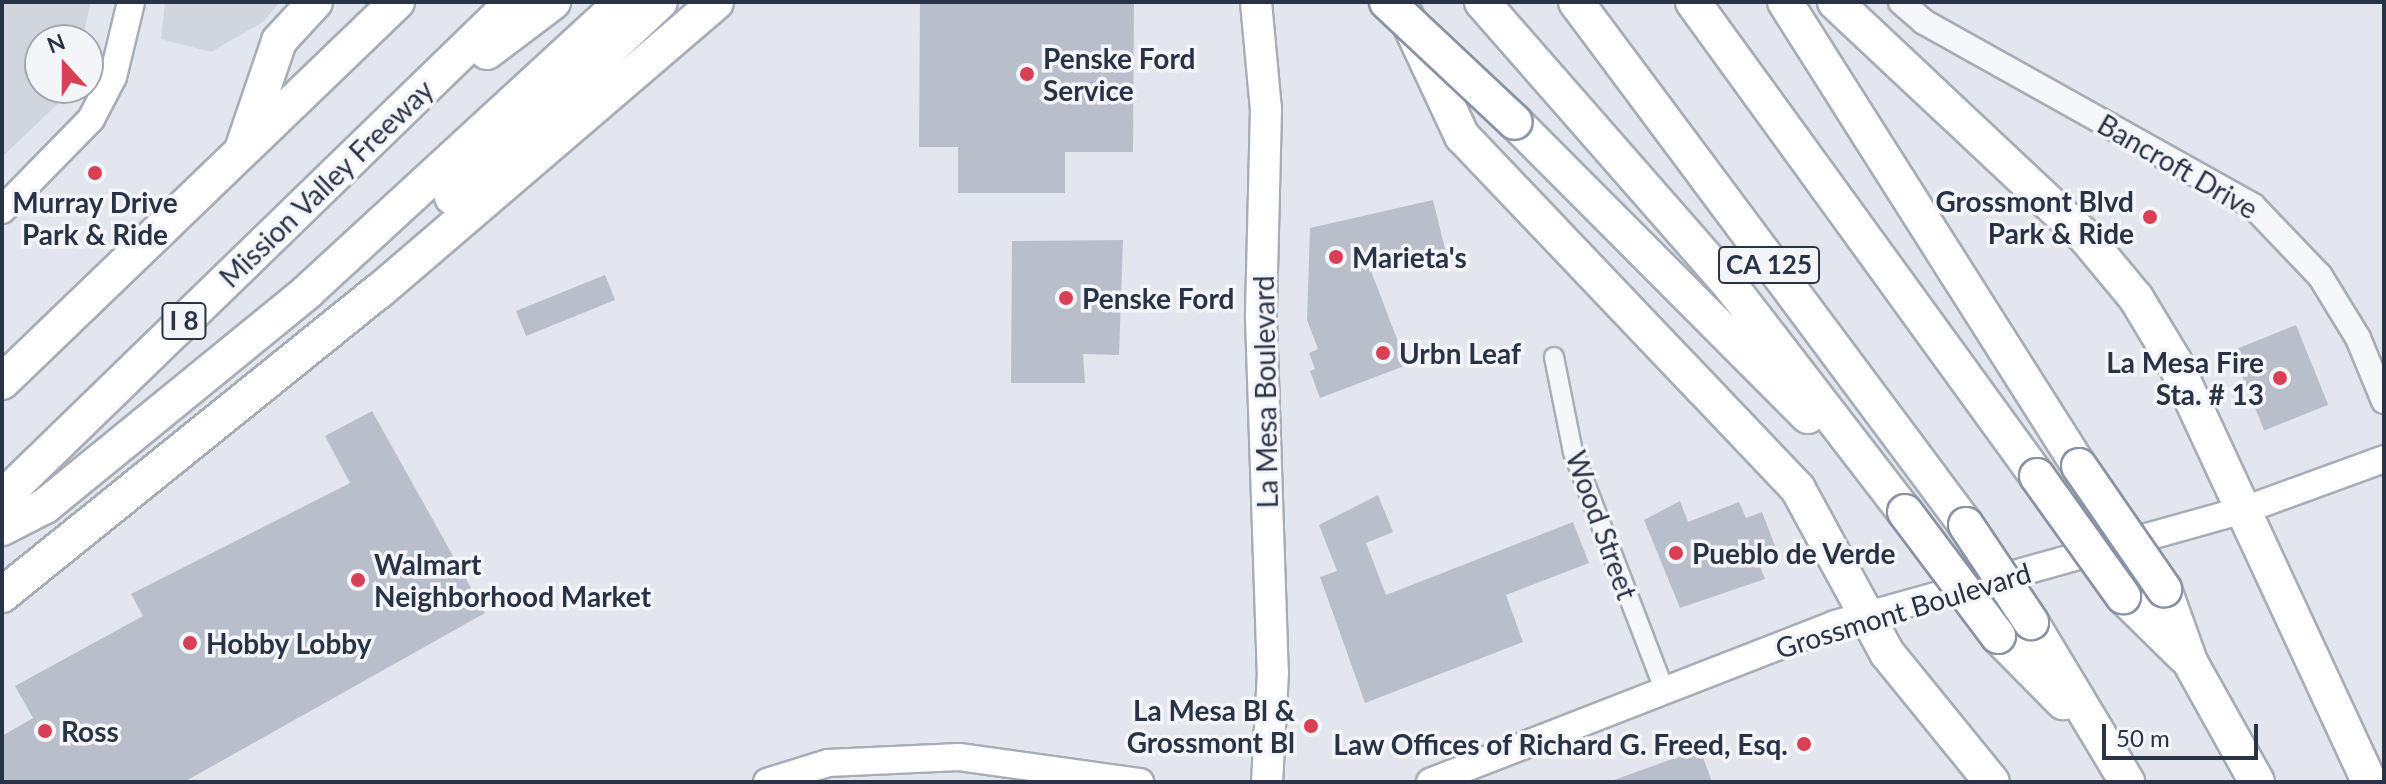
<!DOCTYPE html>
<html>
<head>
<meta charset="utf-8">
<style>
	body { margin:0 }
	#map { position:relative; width:2386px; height:784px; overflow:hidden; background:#e3e6ec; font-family:Lato,sans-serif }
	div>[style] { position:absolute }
	.built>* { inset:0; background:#d0d5de }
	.building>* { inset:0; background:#b9bfca; transform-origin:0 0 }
	.roads { filter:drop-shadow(2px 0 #a7adb7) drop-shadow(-2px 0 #a7adb7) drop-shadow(0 2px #a7adb7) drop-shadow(0 -2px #a7adb7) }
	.minor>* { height:18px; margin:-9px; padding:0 9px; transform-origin:9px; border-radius:9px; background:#f6f7fa }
	.tertiary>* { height:24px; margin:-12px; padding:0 12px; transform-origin:12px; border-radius:12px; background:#f6f7fa }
	.secondary>* { height:26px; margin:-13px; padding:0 13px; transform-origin:13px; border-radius:13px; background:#fff }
	.primary>* { height:30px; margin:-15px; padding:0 15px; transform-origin:15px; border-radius:15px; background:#fff }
	.motorway>* { height:34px; margin:-17px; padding:0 17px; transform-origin:17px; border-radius:17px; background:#fff }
	.bridges { filter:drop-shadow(2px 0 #8993a4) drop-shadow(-2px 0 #8993a4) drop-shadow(0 2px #8993a4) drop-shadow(0 -2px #8993a4) }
	.motorway-bridge>* { height:34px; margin:-17px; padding:0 17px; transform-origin:17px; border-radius:17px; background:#fff }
	.dots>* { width:22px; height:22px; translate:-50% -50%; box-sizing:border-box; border:4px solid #f3f5f9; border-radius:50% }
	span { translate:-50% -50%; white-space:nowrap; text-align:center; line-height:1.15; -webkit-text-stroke:7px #f3f5f9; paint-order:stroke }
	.shield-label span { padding:2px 6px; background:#f3f5f9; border:2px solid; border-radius:6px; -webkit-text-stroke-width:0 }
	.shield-label { font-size:26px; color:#293346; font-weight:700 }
	.poi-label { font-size:28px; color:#293346; font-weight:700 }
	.left { translate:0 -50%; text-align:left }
	.right { translate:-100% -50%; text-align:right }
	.street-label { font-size:28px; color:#293346 }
	.frame { position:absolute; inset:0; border:4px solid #293346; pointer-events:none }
	.north { position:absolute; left:24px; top:24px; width:80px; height:80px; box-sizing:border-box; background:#f3f5f9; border:2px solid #a2a7b1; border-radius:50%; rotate:339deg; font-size:22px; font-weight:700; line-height:32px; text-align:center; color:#293346 }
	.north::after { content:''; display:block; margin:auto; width:28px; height:36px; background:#d94056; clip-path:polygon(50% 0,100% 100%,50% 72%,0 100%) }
	.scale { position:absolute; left:2102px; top:724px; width:156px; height:36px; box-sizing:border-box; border:4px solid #293346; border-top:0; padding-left:10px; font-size:24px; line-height:28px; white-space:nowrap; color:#293346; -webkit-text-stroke:6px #f3f5f9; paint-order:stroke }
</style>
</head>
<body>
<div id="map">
	<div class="built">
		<div style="clip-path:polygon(2px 2px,91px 2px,82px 40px,40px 40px,40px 88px,70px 88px,68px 94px,2px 157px)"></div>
		<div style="clip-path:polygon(165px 2px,280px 2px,263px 22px,211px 52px,161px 39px)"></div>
	</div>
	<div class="building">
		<div style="clip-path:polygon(920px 2px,1134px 2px,1133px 152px,1065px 152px,1065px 193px,958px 193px,958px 147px,919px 147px)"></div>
		<div style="clip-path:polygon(1433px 200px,1446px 253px,1371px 271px,1407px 365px,1320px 398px,1310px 371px,1315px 369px,1309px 353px,1318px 349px,1307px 320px,1310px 228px)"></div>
		<div style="clip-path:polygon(1123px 240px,1119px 355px,1083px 354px,1085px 383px,1011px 383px,1012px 241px)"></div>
		<div style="left:605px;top:275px;width:27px;height:96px;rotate:68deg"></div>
		<div style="left:2296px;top:325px;width:86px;height:69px;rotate:68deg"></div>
		<div style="clip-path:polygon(372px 411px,485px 613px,184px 782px,2px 782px,2px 736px,33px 718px,15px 686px,143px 616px,131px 594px,350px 483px,325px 436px)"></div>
		<div style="clip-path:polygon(1378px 495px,1393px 532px,1366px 543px,1386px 595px,1573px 522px,1589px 563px,1506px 595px,1523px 642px,1365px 703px,1320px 577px,1337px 571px,1319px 525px)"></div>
		<div style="clip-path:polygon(1680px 501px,1688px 522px,1739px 502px,1746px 518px,1762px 512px,1777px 551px,1757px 559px,1765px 579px,1680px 608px,1644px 520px)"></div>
		<div style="clip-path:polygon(1700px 749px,1712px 782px,1615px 782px,1614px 780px)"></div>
	</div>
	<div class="roads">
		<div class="minor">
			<div style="left:1554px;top:357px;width:97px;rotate:78.7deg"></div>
			<div style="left:1573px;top:452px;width:254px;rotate:69deg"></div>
		</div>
		<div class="tertiary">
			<div style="left:1901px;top:2px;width:30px;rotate:41deg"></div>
			<div style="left:1924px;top:22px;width:377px;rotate:29.2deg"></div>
			<div style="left:2253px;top:206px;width:97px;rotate:46.3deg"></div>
			<div style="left:2320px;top:276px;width:73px;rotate:58.5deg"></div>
			<div style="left:2358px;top:338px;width:68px;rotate:67.6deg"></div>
		</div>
		<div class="secondary">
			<div style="left:2px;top:210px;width:127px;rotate:-45.6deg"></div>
			<div style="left:91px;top:119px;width:47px;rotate:-62.4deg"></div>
			<div style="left:113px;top:77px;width:77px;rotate:-76.5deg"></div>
			<div style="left:767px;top:782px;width:64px;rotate:-17.3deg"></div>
			<div style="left:828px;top:763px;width:131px;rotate:-2.6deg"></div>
			<div style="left:959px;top:757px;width:183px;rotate:7.9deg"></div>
			<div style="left:1430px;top:782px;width:435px;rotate:-21.3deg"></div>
			<div style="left:1835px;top:624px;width:425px;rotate:-15.6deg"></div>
			<div style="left:2244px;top:510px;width:149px;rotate:-20deg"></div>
		</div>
		<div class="primary">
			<div style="left:1256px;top:2px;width:107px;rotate:84.7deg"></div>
			<div style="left:1266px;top:109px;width:209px;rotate:91.4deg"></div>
			<div style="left:1261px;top:318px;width:354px;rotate:88.1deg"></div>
			<div style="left:1273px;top:672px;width:110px;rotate:93.1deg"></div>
		</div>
		<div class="motorway">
			<div style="left:1482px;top:2px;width:381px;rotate:48.8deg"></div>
			<div style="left:1733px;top:289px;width:282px;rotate:52.4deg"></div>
			<div style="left:1576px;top:2px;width:652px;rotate:53.29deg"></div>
			<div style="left:1693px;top:2px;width:586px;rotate:54.03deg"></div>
			<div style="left:1785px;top:2px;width:549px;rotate:57.64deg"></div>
			<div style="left:1835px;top:2px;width:346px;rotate:43.2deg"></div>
			<div style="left:2087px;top:239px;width:77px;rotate:50.3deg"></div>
			<div style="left:2136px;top:298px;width:74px;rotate:58.9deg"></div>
			<div style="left:2174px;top:361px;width:464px;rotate:65.1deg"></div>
			<div style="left:1405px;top:14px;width:135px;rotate:65deg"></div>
			<div style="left:1462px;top:136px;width:487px;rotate:46.4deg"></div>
			<div style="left:1798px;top:489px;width:187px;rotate:61.5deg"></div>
			<div style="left:1887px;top:653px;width:166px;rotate:50.9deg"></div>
			<div style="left:487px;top:52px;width:83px;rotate:-37.1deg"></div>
			<div style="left:1515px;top:122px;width:415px;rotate:45.1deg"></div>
			<div style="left:243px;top:147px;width:112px;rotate:-71.2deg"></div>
			<div style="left:279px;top:41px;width:53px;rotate:-47.3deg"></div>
			<div style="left:452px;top:197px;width:285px;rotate:-43.2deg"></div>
			<div style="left:2px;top:382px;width:548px;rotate:-43.89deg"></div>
			<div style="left:2px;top:498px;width:712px;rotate:-44.15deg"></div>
			<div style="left:2px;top:528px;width:48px;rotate:-27.1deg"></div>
			<div style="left:45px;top:506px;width:338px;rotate:-39.2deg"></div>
			<div style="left:307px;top:292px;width:428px;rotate:-42.6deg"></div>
			<div style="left:2164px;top:589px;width:77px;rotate:70.4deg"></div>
			<div style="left:2190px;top:662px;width:137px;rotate:60.8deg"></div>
			<div style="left:2px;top:595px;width:483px;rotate:-38.9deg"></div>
			<div style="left:378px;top:292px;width:445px;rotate:-40.6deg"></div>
			<div style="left:2123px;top:596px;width:86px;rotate:44.5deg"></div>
			<div style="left:2031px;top:622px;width:187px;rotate:59deg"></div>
			<div style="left:1998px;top:636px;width:93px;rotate:45.4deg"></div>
		</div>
	</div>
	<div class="bridges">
		<div class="motorway-bridge">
			<div style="left:1387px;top:2px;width:175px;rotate:43.2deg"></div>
			<div style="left:2079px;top:466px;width:150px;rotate:55.4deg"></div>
			<div style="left:2037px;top:476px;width:148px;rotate:54.4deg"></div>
			<div style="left:1905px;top:512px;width:155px;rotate:53.1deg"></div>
			<div style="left:1966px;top:525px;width:117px;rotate:56.2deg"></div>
		</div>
	</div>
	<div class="dots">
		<div style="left:1027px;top:74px;background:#d94056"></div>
		<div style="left:95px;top:173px;background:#d94056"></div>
		<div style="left:2150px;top:217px;background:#d94056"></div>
		<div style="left:1336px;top:257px;background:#d94056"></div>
		<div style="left:1066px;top:298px;background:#d94056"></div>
		<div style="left:1383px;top:353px;background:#d94056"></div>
		<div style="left:2280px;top:378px;background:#d94056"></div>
		<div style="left:1676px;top:553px;background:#d94056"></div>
		<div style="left:358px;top:580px;background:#d94056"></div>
		<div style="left:190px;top:643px;background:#d94056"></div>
		<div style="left:1311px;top:726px;background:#d94056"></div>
		<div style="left:45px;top:731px;background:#d94056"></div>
		<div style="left:1804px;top:744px;background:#d94056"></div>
	</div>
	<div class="shield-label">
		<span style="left:1769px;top:265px">CA 125</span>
		<span style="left:184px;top:321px">I 8</span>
	</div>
	<div class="poi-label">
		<span class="left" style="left:1043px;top:74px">Penske Ford<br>Service</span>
		<span class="right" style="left:2134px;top:217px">Grossmont Blvd<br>Park &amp; Ride</span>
		<span style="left:95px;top:218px">Murray Drive<br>Park &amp; Ride</span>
		<span class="left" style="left:1352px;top:257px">Marieta's</span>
		<span class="left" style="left:1082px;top:298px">Penske Ford</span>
		<span class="left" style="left:1399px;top:353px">Urbn Leaf</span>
		<span class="right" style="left:2264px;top:378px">La Mesa Fire<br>Sta. # 13</span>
		<span class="left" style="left:1692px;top:553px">Pueblo de Verde</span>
		<span class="left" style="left:374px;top:580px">Walmart<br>Neighborhood Market</span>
		<span class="left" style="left:206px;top:643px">Hobby Lobby</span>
		<span class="right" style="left:1295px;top:726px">La Mesa Bl &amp;<br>Grossmont Bl</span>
		<span class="left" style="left:61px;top:731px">Ross</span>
		<span class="right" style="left:1788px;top:744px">Law Offices of Richard G. Freed, Esq.</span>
	</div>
	<div class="street-label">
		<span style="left:2178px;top:166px;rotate:30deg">Bancroft Drive</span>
		<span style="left:326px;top:183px;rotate:-44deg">Mission Valley Freeway</span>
		<span style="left:1265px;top:392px;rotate:-91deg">La Mesa Boulevard</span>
		<span style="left:1602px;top:525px;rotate:70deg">Wood Street</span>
		<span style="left:1903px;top:610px;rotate:-17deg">Grossmont Boulevard</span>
	</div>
	<div class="frame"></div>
	<div class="north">N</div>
	<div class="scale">50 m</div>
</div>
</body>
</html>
